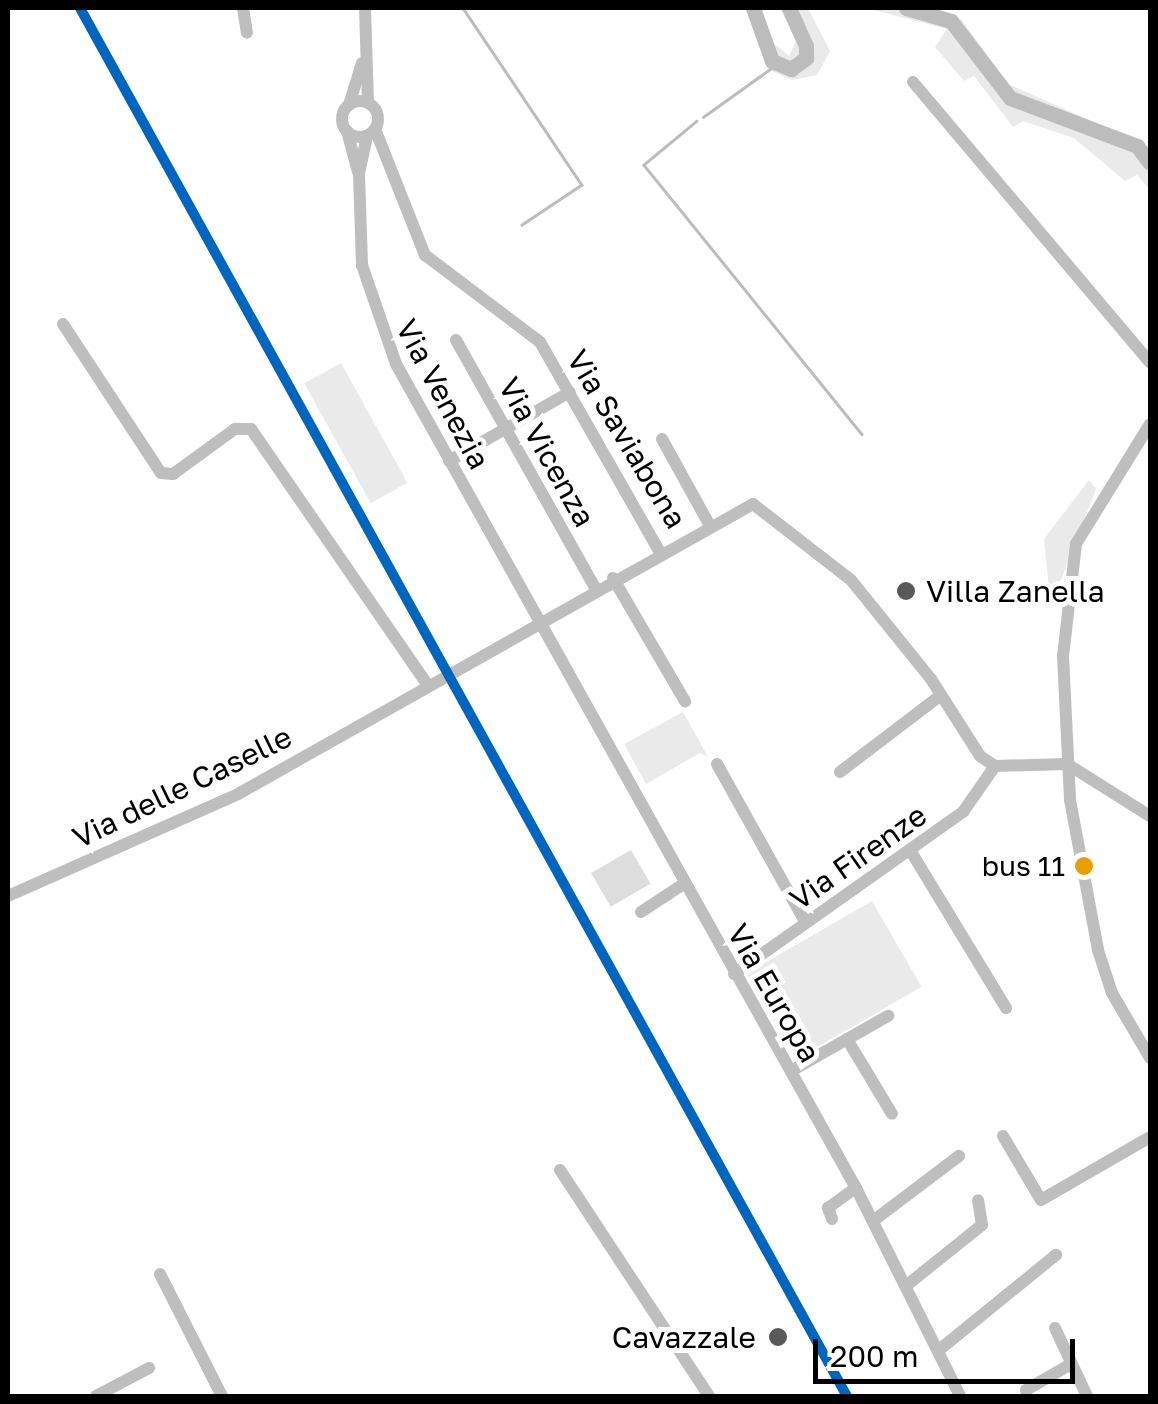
<!DOCTYPE html>
<html>
<head>
<meta charset="utf-8">
<style>
	body { margin:0 }
	#map { position:relative; width:1158px; height:1404px; overflow:hidden; background:#fff; font-family:"Golos Text",sans-serif }
	div>[style] { position:absolute }
	.green>* { inset:0; background:#eaeaea; transform-origin:0 0 }
	.stream>* { height:2.5px; margin:-1.25px; padding:0 1.25px; transform-origin:1.25px; border-radius:1.25px; background:#bcbcbc }
	.river>* { height:15px; margin:-7.5px; padding:0 7.5px; transform-origin:7.5px; border-radius:7.5px; background:#bcbcbc }
	.building>* { inset:0; background:#ddd; transform-origin:0 0 }
	.minor>* { height:12px; margin:-6px; padding:0 6px; transform-origin:6px; border-radius:6px; background:#bebebe }
	.minor>.ring { margin:-6px; padding:0; box-sizing:content-box; background:none; border:12px solid #bebebe; border-radius:50% }
	.rail-1>* { height:10px; margin:-5px; padding:0 5px; transform-origin:5px; border-radius:5px; background:#0065bd }
	.dots>* { width:28px; height:28px; translate:-50% -50%; box-sizing:border-box; border:5px solid #fff; border-radius:50% }
	span { translate:-50% -50%; white-space:nowrap; text-align:center; line-height:1.15; -webkit-text-stroke:10px #fff; paint-order:stroke }
	.bus-label { font-size:28px; color:#000 }
	.right { translate:-100% -50%; text-align:right }
	.street-label { font-size:30px; color:#000 }
	.poi-label { font-size:30px; color:#000 }
	.left { translate:0 -50%; text-align:left }
	.frame { position:absolute; inset:0; border:10px solid #000; pointer-events:none }
	.scale { position:absolute; left:813px; top:1339px; width:262px; height:45px; box-sizing:border-box; border:5px solid #000; border-top:0; padding-left:12px; font-size:30px; line-height:35px; white-space:nowrap; color:#000; -webkit-text-stroke:8px #fff; paint-order:stroke }
</style>
</head>
<body>
<div id="map">
	<div class="green">
		<div style="clip-path:polygon(749px 8px,762px 8px,770px 40px,789px 56px,796px 41px,780px 8px,808px 8px,830px 51px,817px 75px,792px 80px,767px 69px)"></div>
		<div style="clip-path:polygon(866px 8px,937px 8px,961px 19px,1008px 84px,1150px 147px,1150px 190px,1137px 175px,1125px 181px,1074px 138px,1023px 121px,1013px 127px,974px 76px,964px 81px,935px 47px,947px 29px)"></div>
		<div style="left:341px;top:363px;width:137px;height:42px;rotate:61deg"></div>
		<div style="clip-path:polygon(1089px 480px,1096px 489px,1059px 585px,1049px 588px,1044px 539px)"></div>
		<div style="clip-path:polygon(683px 712px,708px 757px,700px 753px,646px 784px,624px 744px)"></div>
		<div style="left:872px;top:901px;width:99px;height:145px;rotate:60deg"></div>
	</div>
	<div class="stream">
		<div style="left:463px;top:8px;width:213px;rotate:56.1deg"></div>
		<div style="left:582px;top:185px;width:72px;rotate:146.3deg"></div>
		<div style="left:703px;top:117px;width:91px;rotate:-35.6deg"></div>
		<div style="left:697px;top:121px;width:69px;rotate:140.3deg"></div>
		<div style="left:644px;top:165px;width:346px;rotate:51deg"></div>
	</div>
	<div class="river">
		<div style="left:753px;top:8px;width:56px;rotate:70.3deg"></div>
		<div style="left:772px;top:61px;width:21px;rotate:23deg"></div>
		<div style="left:791px;top:69px;width:19px;rotate:-36deg"></div>
		<div style="left:806px;top:58px;width:12px;rotate:-90deg"></div>
		<div style="left:806px;top:46px;width:42px;rotate:-114.1deg"></div>
		<div style="left:906px;top:8px;width:47px;rotate:16.1deg"></div>
		<div style="left:951px;top:21px;width:97px;rotate:52.5deg"></div>
		<div style="left:1010px;top:98px;width:136px;rotate:20.7deg"></div>
		<div style="left:1137px;top:146px;width:21px;rotate:53deg"></div>
	</div>
	<div class="building">
		<div style="left:631px;top:850px;width:39px;height:46px;rotate:60deg"></div>
	</div>
	<div class="minor">
		<div style="left:243px;top:8px;width:25px;rotate:81deg"></div>
		<div style="left:365px;top:8px;width:95px;rotate:88.2deg"></div>
		<div style="left:913px;top:82px;width:367px;rotate:49.8deg"></div>
		<div class="ring" style="left:342px;top:101px;width:24px;height:24px"></div>
		<div style="left:349px;top:105px;width:44px;rotate:-72.8deg"></div>
		<div style="left:375px;top:129px;width:136px;rotate:68.4deg"></div>
		<div style="left:425px;top:255px;width:144px;rotate:37.1deg"></div>
		<div style="left:540px;top:342px;width:242px;rotate:60.3deg"></div>
		<div style="left:347px;top:131px;width:42px;rotate:75deg"></div>
		<div style="left:367px;top:136px;width:39px;rotate:102deg"></div>
		<div style="left:359px;top:174px;width:91px;rotate:88.1deg"></div>
		<div style="left:362px;top:265px;width:105px;rotate:71deg"></div>
		<div style="left:396px;top:364px;width:944px;rotate:60.83deg"></div>
		<div style="left:856px;top:1188px;width:233px;rotate:63.4deg"></div>
		<div style="left:63px;top:324px;width:178px;rotate:56.7deg"></div>
		<div style="left:161px;top:473px;width:12px;rotate:5deg"></div>
		<div style="left:173px;top:474px;width:77px;rotate:-36deg"></div>
		<div style="left:235px;top:429px;width:16px"></div>
		<div style="left:251px;top:429px;width:308px;rotate:55.4deg"></div>
		<div style="left:456px;top:340px;width:284px;rotate:60.7deg"></div>
		<div style="left:1150px;top:424px;width:141px;rotate:121.7deg"></div>
		<div style="left:1076px;top:544px;width:113px;rotate:96.6deg"></div>
		<div style="left:1063px;top:656px;width:144px;rotate:87.2deg"></div>
		<div style="left:1070px;top:800px;width:153px;rotate:79.4deg"></div>
		<div style="left:1098px;top:950px;width:45px;rotate:72deg"></div>
		<div style="left:1112px;top:993px;width:75px;rotate:59.7deg"></div>
		<div style="left:662px;top:439px;width:97px;rotate:61.1deg"></div>
		<div style="left:449px;top:461px;width:139px;rotate:-29.7deg"></div>
		<div style="left:613px;top:578px;width:143px;rotate:59.7deg"></div>
		<div style="left:717px;top:764px;width:182px;rotate:60.8deg"></div>
		<div style="left:840px;top:772px;width:127px;rotate:-37.3deg"></div>
		<div style="left:910px;top:850px;width:185px;rotate:58.7deg"></div>
		<div style="left:8px;top:896px;width:252px;rotate:-23.9deg"></div>
		<div style="left:238px;top:794px;width:591px;rotate:-29.38deg"></div>
		<div style="left:753px;top:504px;width:124px;rotate:37.8deg"></div>
		<div style="left:851px;top:580px;width:127px;rotate:51.1deg"></div>
		<div style="left:931px;top:679px;width:91px;rotate:57.5deg"></div>
		<div style="left:980px;top:756px;width:18px;rotate:34deg"></div>
		<div style="left:995px;top:766px;width:72px;rotate:-1.6deg"></div>
		<div style="left:1067px;top:764px;width:98px;rotate:32.1deg"></div>
		<div style="left:641px;top:912px;width:49px;rotate:-33.4deg"></div>
		<div style="left:734px;top:974px;width:281px;rotate:-35.3deg"></div>
		<div style="left:963px;top:812px;width:56px;rotate:-55.2deg"></div>
		<div style="left:847px;top:1039px;width:87px;rotate:59deg"></div>
		<div style="left:791px;top:1071px;width:112px;rotate:-29.6deg"></div>
		<div style="left:1003px;top:1136px;width:74px;rotate:59.3deg"></div>
		<div style="left:1041px;top:1200px;width:126px;rotate:-30deg"></div>
		<div style="left:560px;top:1170px;width:271px;rotate:56.6deg"></div>
		<div style="left:832px;top:1219px;width:12px;rotate:-110deg"></div>
		<div style="left:828px;top:1208px;width:34px;rotate:-36deg"></div>
		<div style="left:873px;top:1221px;width:108px;rotate:-37.1deg"></div>
		<div style="left:160px;top:1274px;width:137px;rotate:63.1deg"></div>
		<div style="left:907px;top:1285px;width:96px;rotate:-38.7deg"></div>
		<div style="left:982px;top:1225px;width:25px;rotate:-99deg"></div>
		<div style="left:1055px;top:1328px;width:75px;rotate:64.8deg"></div>
		<div style="left:939px;top:1350px;width:151px;rotate:-39.1deg"></div>
		<div style="left:1026px;top:1390px;width:52px;rotate:-30deg"></div>
		<div style="left:96px;top:1396px;width:60px;rotate:-27.8deg"></div>
	</div>
	<div class="rail-1">
		<div style="left:80px;top:8px;width:1586px;rotate:61.08deg"></div>
	</div>
	<div class="dots">
		<div style="left:906px;top:591px;background:#595959"></div>
		<div style="left:1084px;top:866px;background:#eb9e00"></div>
		<div style="left:778px;top:1337px;background:#595959"></div>
	</div>
	<div class="bus-label">
		<span class="right" style="left:1065px;top:866px">bus 11</span>
	</div>
	<div class="street-label">
		<span style="left:443px;top:394px;rotate:62deg">Via Venezia</span>
		<span style="left:627px;top:439px;rotate:59deg">Via Saviabona</span>
		<span style="left:547px;top:452px;rotate:61deg">Via Vicenza</span>
		<span style="left:182px;top:787px;rotate:-26deg">Via delle Caselle</span>
		<span style="left:858px;top:857px;rotate:-35deg">Via Firenze</span>
		<span style="left:774px;top:993px;rotate:60deg">Via Europa</span>
	</div>
	<div class="poi-label">
		<span class="left" style="left:926px;top:591px">Villa Zanella</span>
		<span class="right" style="left:756px;top:1337px">Cavazzale</span>
	</div>
	<div class="frame"></div>
	<div class="scale">200 m</div>
</div>
</body>
</html>
